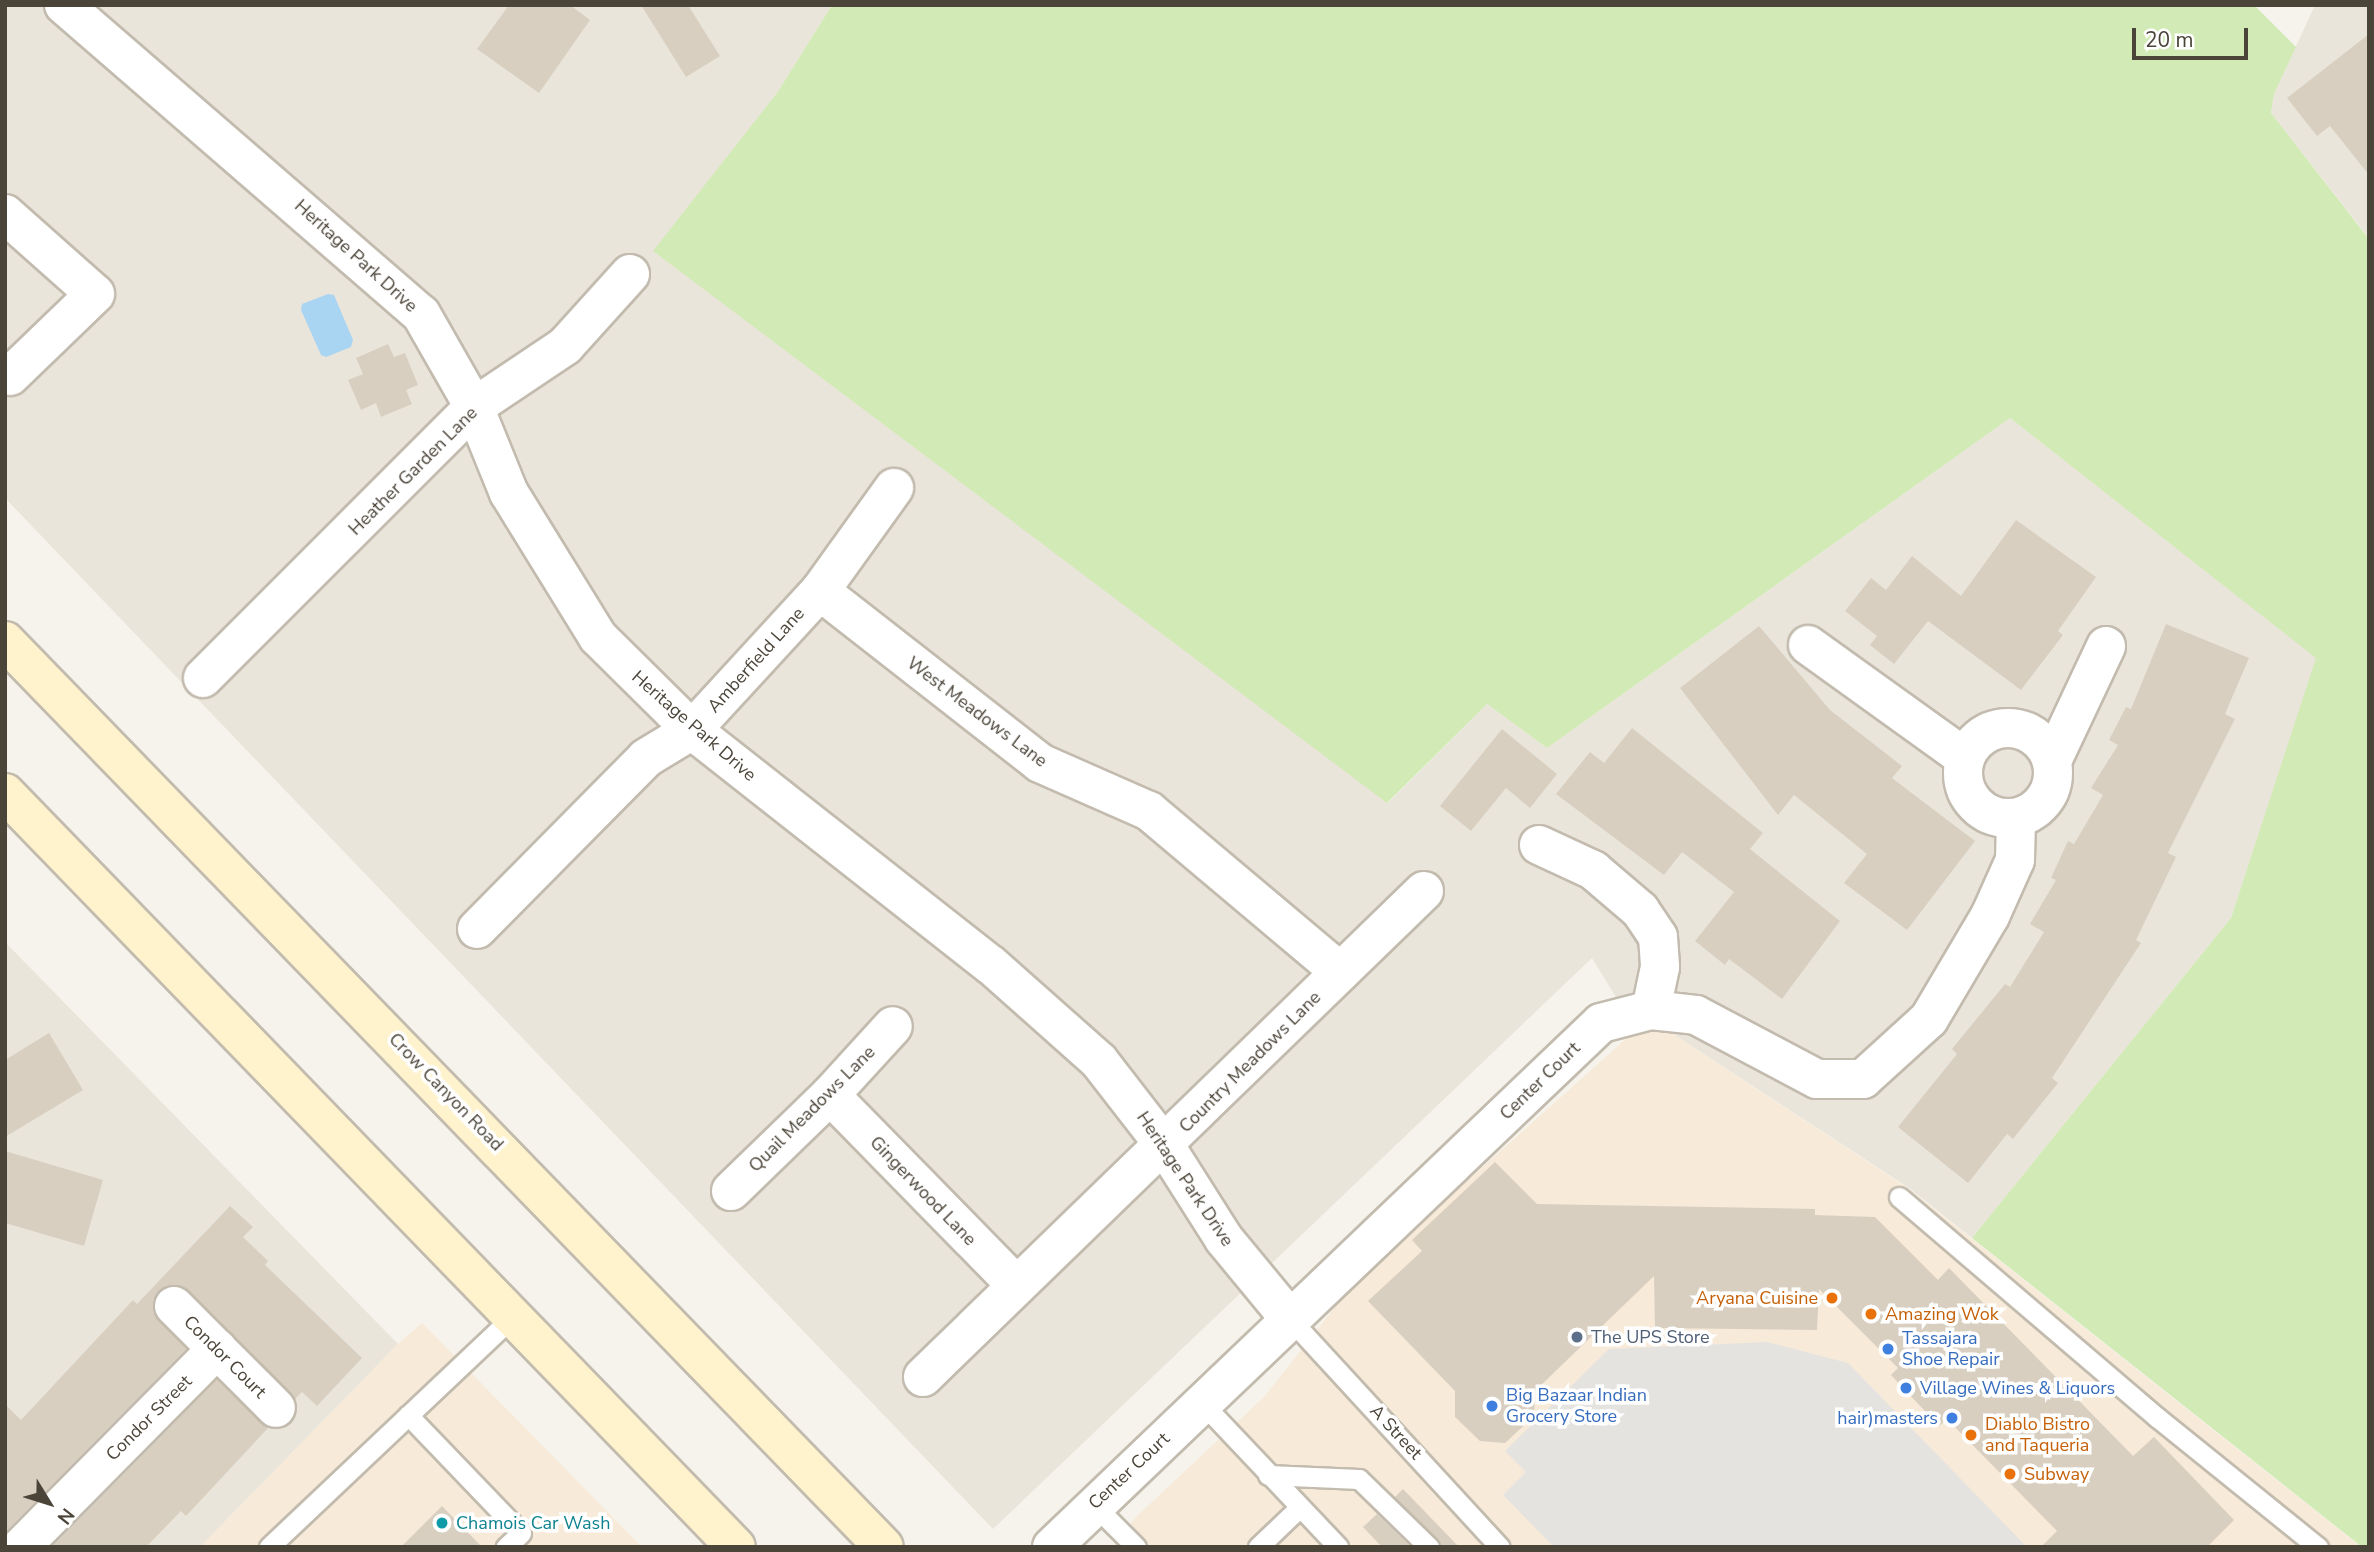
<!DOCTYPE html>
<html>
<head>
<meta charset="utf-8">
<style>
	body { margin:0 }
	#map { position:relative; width:2374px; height:1552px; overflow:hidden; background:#f6f3ec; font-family:"Nunito Sans",sans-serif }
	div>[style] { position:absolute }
	.residential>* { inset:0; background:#eae5da }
	.commercial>* { inset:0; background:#f7ead8 }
	.green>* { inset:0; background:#d2eab5 }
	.parking>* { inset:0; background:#e5e3e0 }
	.water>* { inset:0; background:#a9d4f2 }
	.building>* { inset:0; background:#d8cfc1 }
	.roads { filter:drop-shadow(2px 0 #c2bbae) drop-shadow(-2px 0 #c2bbae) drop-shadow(0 2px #c2bbae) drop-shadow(0 -2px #c2bbae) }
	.lane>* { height:19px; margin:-9.5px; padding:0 9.5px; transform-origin:9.5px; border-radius:9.5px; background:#fff }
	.street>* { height:38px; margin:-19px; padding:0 19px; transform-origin:19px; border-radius:19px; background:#fff }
	.street>.ring { margin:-19px; padding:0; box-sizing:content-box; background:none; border:38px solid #fff; border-radius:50% }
	.secondary>* { height:38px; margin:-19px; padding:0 19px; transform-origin:19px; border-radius:19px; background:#fff3cd }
	.dots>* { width:19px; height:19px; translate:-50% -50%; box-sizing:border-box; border:4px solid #fff; border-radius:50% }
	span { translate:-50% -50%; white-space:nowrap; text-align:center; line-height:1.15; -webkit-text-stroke:7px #fff; paint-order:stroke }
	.street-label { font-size:18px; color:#4b4439 }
	.food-label { font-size:18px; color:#c56008 }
	.right { translate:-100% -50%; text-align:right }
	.left { translate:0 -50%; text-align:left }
	.service-label { font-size:18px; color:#4e5e75 }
	.shop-label { font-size:18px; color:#366cbe }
	.culture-label { font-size:18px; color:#0d838f }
	.frame { position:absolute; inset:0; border:7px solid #4b4439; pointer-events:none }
	.north { position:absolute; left:14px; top:1468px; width:70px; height:70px; -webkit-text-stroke:5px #fff; paint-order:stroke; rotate:128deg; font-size:19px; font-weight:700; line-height:28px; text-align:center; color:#4b4439 }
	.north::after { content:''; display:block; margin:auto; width:24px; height:32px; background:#4b4439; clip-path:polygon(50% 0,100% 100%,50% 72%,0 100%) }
	.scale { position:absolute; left:2132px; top:28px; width:116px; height:32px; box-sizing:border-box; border:4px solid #4b4439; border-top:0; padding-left:9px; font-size:21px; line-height:24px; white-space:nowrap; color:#4b4439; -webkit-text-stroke:5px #fff; paint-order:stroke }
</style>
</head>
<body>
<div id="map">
	<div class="residential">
		<div style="clip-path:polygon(5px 5px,832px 5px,777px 93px,1388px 803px,1487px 704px,1547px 748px,2010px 418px,2317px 658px,2231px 918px,1972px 1238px,1909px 1188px,1670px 1032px,1636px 1030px,1592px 958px,993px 1529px,5px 498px)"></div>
		<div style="clip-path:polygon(2315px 5px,2369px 5px,2369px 238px,2271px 113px,2274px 94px)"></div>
		<div style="clip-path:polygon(5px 942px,398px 1344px,200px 1547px,5px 1547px)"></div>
	</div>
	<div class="commercial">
		<div style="clip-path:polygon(1636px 1030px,1670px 1032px,1909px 1189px,2361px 1547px,1112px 1547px,1137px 1516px,1264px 1397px,1357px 1279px)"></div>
		<div style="clip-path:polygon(422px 1323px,642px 1547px,200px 1547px,398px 1344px)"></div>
	</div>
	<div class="green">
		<div style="clip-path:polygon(832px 5px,2254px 5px,2296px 47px,2274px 94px,2271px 113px,2369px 239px,2369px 1547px,2362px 1547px,1972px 1238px,2231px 918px,2316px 658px,2010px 418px,1547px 748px,1487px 704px,1387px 803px,653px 251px,777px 93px)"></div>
	</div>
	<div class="parking">
		<div style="clip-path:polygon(1767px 1342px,1848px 1363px,2027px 1547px,1554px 1547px,1503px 1495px,1526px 1472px,1505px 1451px,1609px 1349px)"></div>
	</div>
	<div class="water">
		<div style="clip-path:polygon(328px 294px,334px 295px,353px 340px,351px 347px,326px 357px,321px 355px,301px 310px,302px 304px)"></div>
	</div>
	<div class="building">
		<div style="clip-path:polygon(509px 5px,570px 5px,590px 20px,539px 93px,477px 49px)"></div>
		<div style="clip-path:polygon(641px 5px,688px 5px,720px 56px,686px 77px)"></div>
		<div style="clip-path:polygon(2369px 34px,2369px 175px,2330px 126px,2317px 136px,2287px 98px)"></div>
		<div style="clip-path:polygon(388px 344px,394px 357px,405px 353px,418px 385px,406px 390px,412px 404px,381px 417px,376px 403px,361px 410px,348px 380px,363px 374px,356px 358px)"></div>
		<div style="clip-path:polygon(2016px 520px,2096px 577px,2058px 631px,2063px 635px,2021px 690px,1928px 621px,1894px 664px,1870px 645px,1877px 636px,1845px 611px,1871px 578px,1886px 590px,1912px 556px,1961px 596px)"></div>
		<div style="clip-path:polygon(2166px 624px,2249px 658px,2225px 714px,2235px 719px,2168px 853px,2176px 857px,2136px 940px,2141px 943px,2052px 1078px,2058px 1083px,2013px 1139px,2007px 1134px,1968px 1183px,1898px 1127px,1957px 1054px,1952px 1049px,2005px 984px,2010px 987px,2044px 932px,2030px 924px,2056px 880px,2051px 878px,2068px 841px,2074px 844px,2103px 795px,2091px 788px,2118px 745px,2109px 740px,2126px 707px,2131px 709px)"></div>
		<div style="clip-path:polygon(1759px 626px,1830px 710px,1902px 766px,1892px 778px,1975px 841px,1907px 930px,1844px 883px,1867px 854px,1794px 795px,1778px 815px,1680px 688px)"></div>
		<div style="clip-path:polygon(1632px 728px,1763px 833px,1750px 849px,1840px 921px,1782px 999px,1729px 959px,1725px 965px,1695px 941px,1734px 892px,1682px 852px,1664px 875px,1556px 794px,1590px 752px,1604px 763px)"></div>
		<div style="clip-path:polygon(1502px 729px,1557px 774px,1530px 808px,1506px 788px,1471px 831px,1440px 806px)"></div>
		<div style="clip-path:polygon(49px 1033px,83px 1090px,5px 1137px,5px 1060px)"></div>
		<div style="clip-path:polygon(5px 1151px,103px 1180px,84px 1246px,5px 1223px)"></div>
		<div style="clip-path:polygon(1495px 1162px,1537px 1204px,1815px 1209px,1815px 1215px,1875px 1217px,1938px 1280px,1949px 1268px,2133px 1456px,2154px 1437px,2234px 1520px,2207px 1547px,2041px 1547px,2057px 1531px,1947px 1419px,1939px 1426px,1891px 1375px,1898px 1368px,1819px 1289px,1817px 1330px,1655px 1328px,1654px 1276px,1535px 1391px,1534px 1416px,1505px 1443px,1480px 1441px,1455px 1417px,1455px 1391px,1368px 1301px,1422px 1251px,1412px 1240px)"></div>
		<div style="clip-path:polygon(230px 1206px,253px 1227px,243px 1237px,268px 1261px,265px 1265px,362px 1358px,317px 1406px,302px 1392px,295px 1399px,189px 1291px,168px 1285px,153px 1300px,153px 1312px,186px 1349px,5px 1532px,5px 1404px,21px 1420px,133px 1300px,137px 1304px)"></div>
		<div style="clip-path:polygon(217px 1380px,268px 1428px,186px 1516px,181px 1511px,146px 1547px,52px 1547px)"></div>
		<div style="clip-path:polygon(1403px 1489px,1459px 1547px,1441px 1547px,1395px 1497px)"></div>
		<div style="clip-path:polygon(442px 1506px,482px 1547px,401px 1547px)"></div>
		<div style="clip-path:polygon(1377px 1514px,1411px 1547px,1382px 1547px,1363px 1527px)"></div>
	</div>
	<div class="roads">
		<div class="lane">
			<div style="left:1899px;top:1197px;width:340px;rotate:40.5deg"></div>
			<div style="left:2158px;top:1418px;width:206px;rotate:38.9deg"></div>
			<div style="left:1290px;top:1319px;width:310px;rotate:47.4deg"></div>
			<div style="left:1203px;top:1404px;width:197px;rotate:46.6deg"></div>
			<div style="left:408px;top:1415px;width:163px;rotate:46.2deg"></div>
			<div style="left:521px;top:1533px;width:21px;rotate:137deg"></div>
			<div style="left:1268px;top:1475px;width:91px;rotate:2.5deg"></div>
			<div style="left:1359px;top:1479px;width:98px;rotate:44.2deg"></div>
			<div style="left:1093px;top:1504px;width:61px;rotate:45deg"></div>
			<div style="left:269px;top:1547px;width:335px;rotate:-43.4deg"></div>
			<div style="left:1258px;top:1547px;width:57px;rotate:-43.6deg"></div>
		</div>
		<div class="street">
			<div style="left:64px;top:5px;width:472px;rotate:40.9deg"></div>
			<div style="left:421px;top:314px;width:107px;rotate:60.3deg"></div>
			<div style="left:474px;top:407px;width:93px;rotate:67.9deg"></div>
			<div style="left:509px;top:493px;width:169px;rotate:58.3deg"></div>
			<div style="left:598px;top:637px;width:132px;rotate:44.7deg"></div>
			<div style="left:692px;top:730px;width:380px;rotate:38.2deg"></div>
			<div style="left:991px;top:965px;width:144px;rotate:41.6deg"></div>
			<div style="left:1099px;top:1061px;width:108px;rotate:52.2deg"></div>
			<div style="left:1165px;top:1146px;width:110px;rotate:57.6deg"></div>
			<div style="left:1224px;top:1239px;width:104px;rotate:50.5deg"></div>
			<div style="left:5px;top:214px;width:120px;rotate:41.6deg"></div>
			<div style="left:95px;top:294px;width:118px;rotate:136deg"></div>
			<div style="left:820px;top:591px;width:279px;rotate:38deg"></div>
			<div style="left:1040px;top:763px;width:119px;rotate:23.8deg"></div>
			<div style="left:1149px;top:811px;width:250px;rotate:40.1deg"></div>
			<div style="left:1808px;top:645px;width:193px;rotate:35.7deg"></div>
			<div style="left:203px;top:678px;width:383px;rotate:-45deg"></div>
			<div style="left:474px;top:407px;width:110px;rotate:-33.8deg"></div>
			<div style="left:565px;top:346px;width:97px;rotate:-47.9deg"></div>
			<div class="ring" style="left:1963px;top:728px;width:52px;height:52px"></div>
			<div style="left:2052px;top:761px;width:127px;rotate:-64.8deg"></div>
			<div style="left:1539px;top:845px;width:60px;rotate:24.8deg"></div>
			<div style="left:1593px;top:870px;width:62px;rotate:40.4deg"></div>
			<div style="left:1640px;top:910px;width:32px;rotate:56deg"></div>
			<div style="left:1658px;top:937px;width:30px;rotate:86deg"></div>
			<div style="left:1660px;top:967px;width:44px;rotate:101.8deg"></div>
			<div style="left:477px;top:929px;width:240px;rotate:-45.3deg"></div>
			<div style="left:646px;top:758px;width:54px;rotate:-31.3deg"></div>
			<div style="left:692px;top:730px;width:189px;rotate:-47.4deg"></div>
			<div style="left:820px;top:591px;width:127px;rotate:-54.3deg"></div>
			<div style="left:830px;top:1095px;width:267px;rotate:45.6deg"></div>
			<div style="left:731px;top:1191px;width:138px;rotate:-44.1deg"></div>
			<div style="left:830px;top:1095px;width:93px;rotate:-47.6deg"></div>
			<div style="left:174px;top:1306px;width:144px;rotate:45deg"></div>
			<div style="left:923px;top:1377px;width:698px;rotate:-44.13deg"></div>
			<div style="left:21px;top:1547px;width:279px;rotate:-45.3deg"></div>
			<div style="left:1052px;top:1547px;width:759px;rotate:-43.67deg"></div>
			<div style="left:1601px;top:1023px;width:52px;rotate:-14.6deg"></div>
			<div style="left:1651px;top:1010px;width:45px;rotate:6.3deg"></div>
			<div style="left:1696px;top:1015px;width:137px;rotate:27.9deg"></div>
			<div style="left:1817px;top:1079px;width:46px"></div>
			<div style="left:1863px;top:1079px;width:89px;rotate:-42.3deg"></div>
			<div style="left:1929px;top:1019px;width:120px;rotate:-59.4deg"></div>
			<div style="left:1990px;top:916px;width:61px;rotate:-65.9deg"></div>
			<div style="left:2015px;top:860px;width:41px;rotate:-88.6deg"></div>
		</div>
		<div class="secondary">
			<div style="left:5px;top:641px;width:1262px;rotate:45.87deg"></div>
			<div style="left:5px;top:793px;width:1050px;rotate:45.89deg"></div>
		</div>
	</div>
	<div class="dots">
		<div style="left:1832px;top:1298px;background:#e8710a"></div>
		<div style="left:1871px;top:1314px;background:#e8710a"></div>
		<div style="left:1577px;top:1337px;background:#5c6f8a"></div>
		<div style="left:1888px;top:1349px;background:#3f7fe0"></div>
		<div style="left:1906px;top:1388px;background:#3f7fe0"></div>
		<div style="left:1492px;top:1406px;background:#3f7fe0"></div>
		<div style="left:1952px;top:1418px;background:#3f7fe0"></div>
		<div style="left:1971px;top:1435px;background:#e8710a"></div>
		<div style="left:2010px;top:1474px;background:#e8710a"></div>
		<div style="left:442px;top:1523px;background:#0f9aa8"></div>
	</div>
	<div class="street-label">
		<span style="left:356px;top:256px;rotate:42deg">Heritage Park Drive</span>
		<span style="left:413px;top:471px;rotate:-45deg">Heather Garden Lane</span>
		<span style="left:756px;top:660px;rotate:-48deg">Amberfield Lane</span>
		<span style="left:977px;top:712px;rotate:37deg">West Meadows Lane</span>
		<span style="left:694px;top:726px;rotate:41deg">Heritage Park Drive</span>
		<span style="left:1250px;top:1062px;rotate:-45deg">Country Meadows Lane</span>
		<span style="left:1540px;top:1081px;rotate:-44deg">Center Court</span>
		<span style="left:446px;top:1092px;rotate:46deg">Crow Canyon Road</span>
		<span style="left:812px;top:1109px;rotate:-45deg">Quail Meadows Lane</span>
		<span style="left:1185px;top:1179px;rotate:56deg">Heritage Park Drive</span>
		<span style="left:923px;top:1191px;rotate:46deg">Gingerwood Lane</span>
		<span style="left:225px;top:1357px;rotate:45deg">Condor Court</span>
		<span style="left:149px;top:1418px;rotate:-45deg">Condor Street</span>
		<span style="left:1396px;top:1432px;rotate:47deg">A Street</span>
		<span style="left:1129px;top:1471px;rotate:-43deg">Center Court</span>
	</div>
	<div class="food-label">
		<span class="right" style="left:1818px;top:1298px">Aryana Cuisine</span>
		<span class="left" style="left:1885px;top:1314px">Amazing Wok</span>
		<span class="left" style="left:1985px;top:1435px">Diablo Bistro<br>and Taqueria</span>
		<span class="left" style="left:2024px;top:1474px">Subway</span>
	</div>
	<div class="service-label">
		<span class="left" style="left:1591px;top:1337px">The UPS Store</span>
	</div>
	<div class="shop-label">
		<span class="left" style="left:1902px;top:1349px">Tassajara<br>Shoe Repair</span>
		<span class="left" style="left:1920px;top:1388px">Village Wines &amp; Liquors</span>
		<span class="left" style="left:1506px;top:1406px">Big Bazaar Indian<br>Grocery Store</span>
		<span class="right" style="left:1938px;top:1418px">hair)masters</span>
	</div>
	<div class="culture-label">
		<span class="left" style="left:456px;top:1523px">Chamois Car Wash</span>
	</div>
	<div class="frame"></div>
	<div class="north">N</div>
	<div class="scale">20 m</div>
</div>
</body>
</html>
